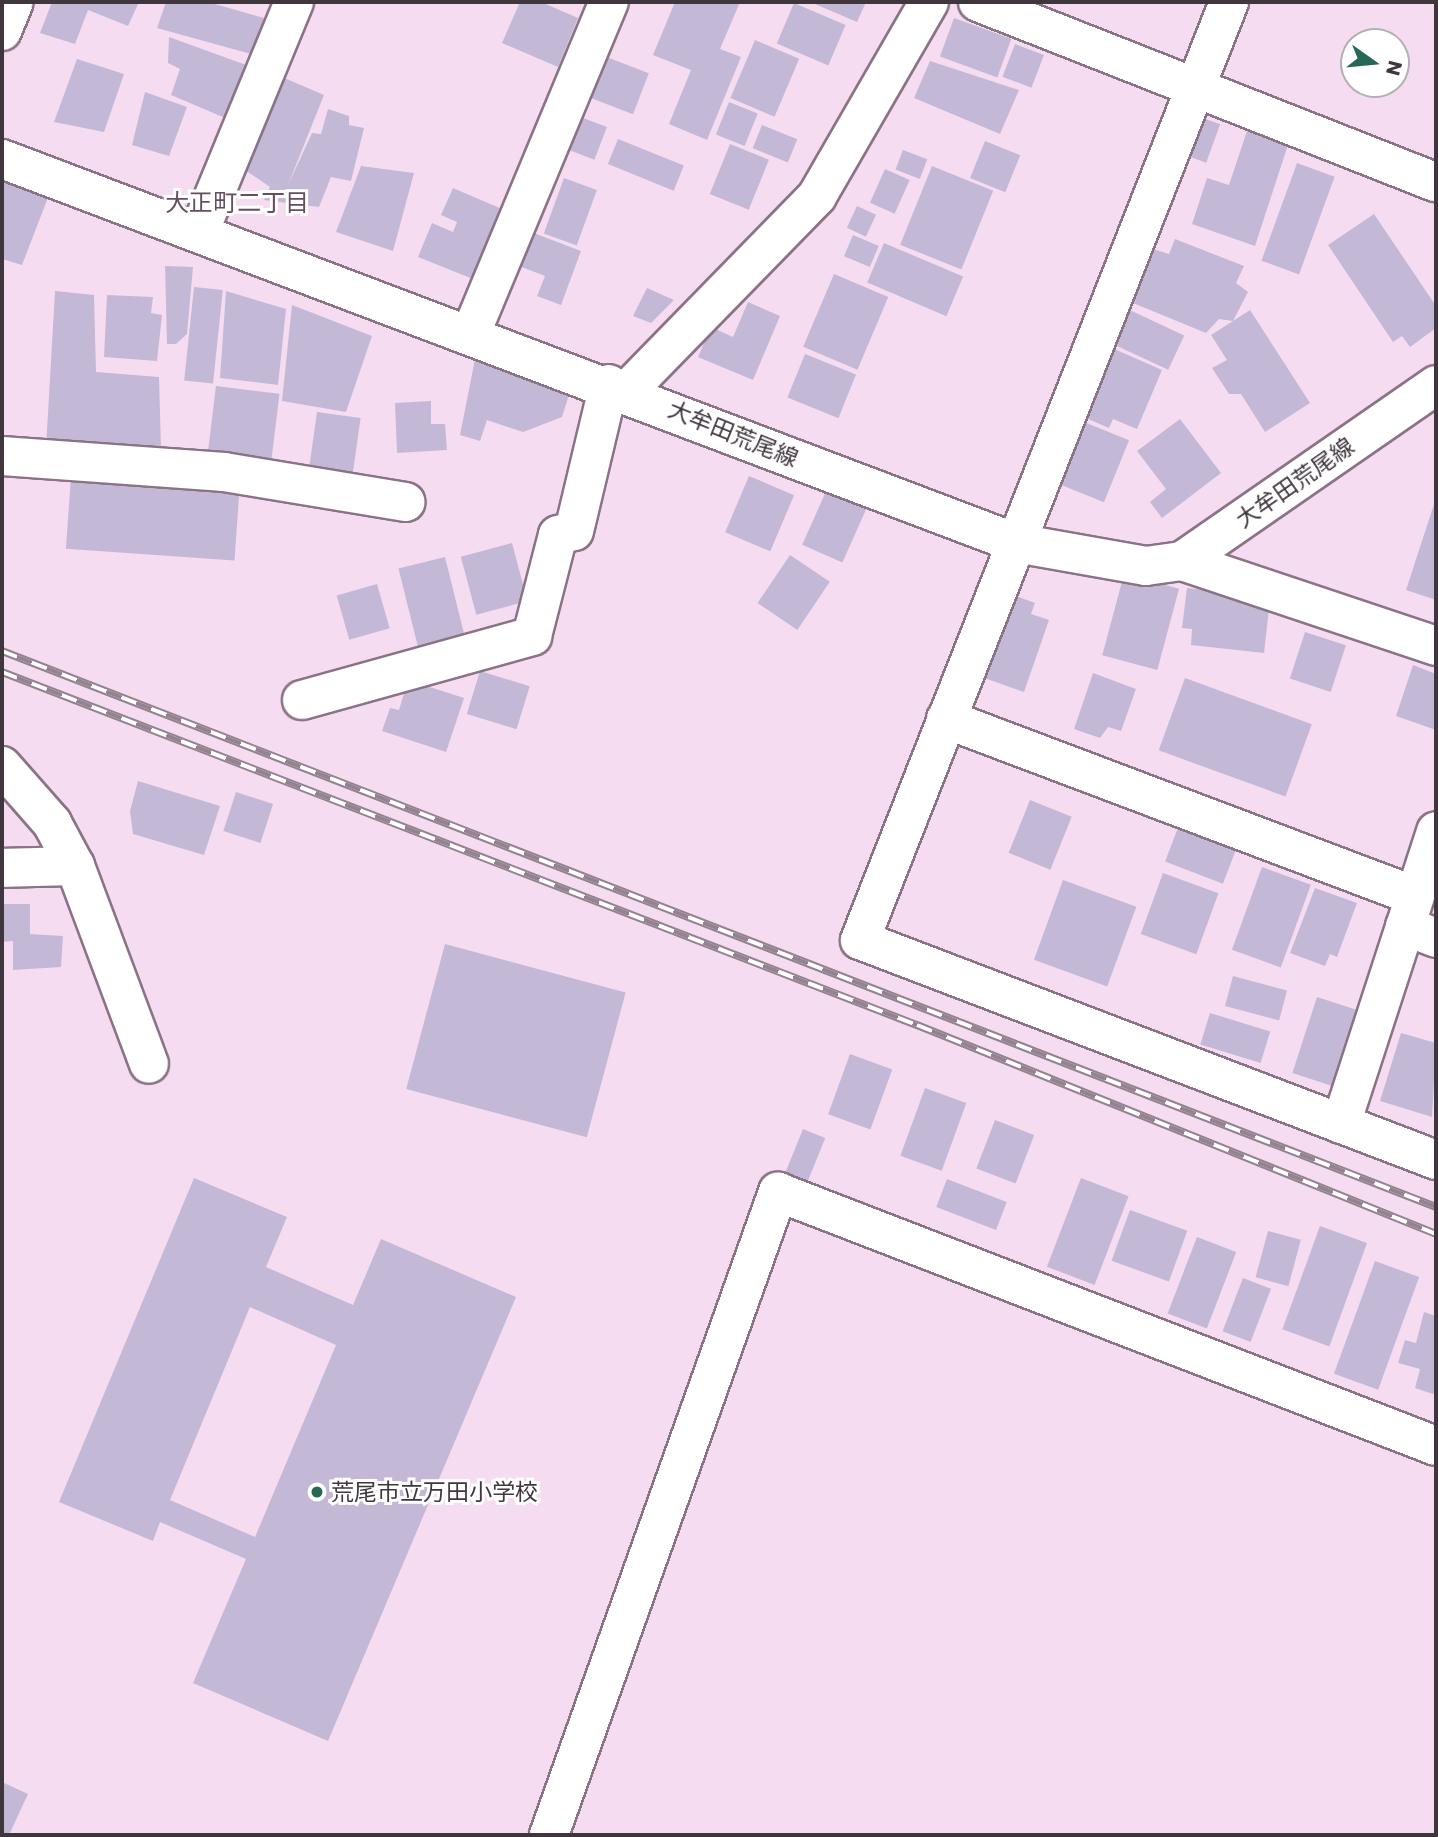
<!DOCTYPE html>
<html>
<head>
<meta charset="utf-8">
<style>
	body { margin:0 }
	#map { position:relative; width:1438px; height:1837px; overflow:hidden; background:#f6dcf1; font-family:Poppins,"Noto Sans JP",sans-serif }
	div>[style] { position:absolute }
	.building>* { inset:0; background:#c3b9d6; transform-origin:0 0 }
	.roads { filter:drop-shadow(2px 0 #8b7386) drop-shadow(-2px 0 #8b7386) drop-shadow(0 2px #8b7386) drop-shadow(0 -2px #8b7386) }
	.minor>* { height:38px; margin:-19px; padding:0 19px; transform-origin:19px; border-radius:19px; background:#fff }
	.major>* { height:38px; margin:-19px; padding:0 19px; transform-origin:19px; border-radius:19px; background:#fff }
	.rail>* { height:8px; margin-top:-4px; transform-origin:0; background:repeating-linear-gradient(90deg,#fff 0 16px,#938290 0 32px); box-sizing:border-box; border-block:2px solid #938290 }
	.dots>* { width:19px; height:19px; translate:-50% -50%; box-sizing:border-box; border:4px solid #fff; border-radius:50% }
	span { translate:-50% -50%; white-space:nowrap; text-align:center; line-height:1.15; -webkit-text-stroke:6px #fff; paint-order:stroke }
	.street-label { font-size:23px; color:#40363e }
	.poi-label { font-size:23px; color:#40363e }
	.left { translate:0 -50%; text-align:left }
	.neighbourhood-label { font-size:24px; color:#644e5f }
	.frame { position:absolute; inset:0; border:4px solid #40363e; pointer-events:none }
	.north { position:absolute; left:1340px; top:28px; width:70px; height:70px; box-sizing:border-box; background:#fff; border:2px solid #b3afb2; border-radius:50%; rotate:105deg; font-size:19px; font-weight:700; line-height:28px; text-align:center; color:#40363e }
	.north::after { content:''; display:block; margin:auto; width:24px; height:32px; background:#266756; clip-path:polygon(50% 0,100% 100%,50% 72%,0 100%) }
</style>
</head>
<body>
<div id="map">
	<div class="building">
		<div style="clip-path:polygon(52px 2px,139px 2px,128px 26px,88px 10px,75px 44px,40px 33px)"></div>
		<div style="clip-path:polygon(166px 2px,208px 2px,264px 18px,251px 54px,157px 28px)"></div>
		<div style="clip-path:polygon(520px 2px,541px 2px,578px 18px,558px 67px,502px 43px)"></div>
		<div style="clip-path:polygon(675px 2px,740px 2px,720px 49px,741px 57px,707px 140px,669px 124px,691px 70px,653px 55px)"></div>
		<div style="clip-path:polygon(810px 2px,866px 2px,857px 22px)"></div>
		<div style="left:794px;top:3px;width:56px;height:44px;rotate:23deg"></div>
		<div style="left:954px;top:18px;width:61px;height:41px;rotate:20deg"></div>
		<div style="clip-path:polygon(169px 37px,249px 66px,225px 118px,171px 95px,180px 69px,168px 63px)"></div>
		<div style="left:755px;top:40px;width:48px;height:63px;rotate:23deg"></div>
		<div style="left:1015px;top:44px;width:31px;height:35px;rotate:21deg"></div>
		<div style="left:604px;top:56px;width:48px;height:44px;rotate:21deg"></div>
		<div style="clip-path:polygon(77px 59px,124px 74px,104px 132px,54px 122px)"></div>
		<div style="clip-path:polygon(930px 61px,1019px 90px,1000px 134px,914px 98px)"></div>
		<div style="clip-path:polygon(282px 77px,324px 95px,288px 185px,312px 133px,321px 134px,328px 109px,349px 116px,349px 125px,364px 128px,351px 181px,331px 177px,319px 207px,264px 200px,270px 187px,245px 170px)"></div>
		<div style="clip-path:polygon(145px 92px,187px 107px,169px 156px,132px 145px)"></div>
		<div style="left:729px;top:102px;width:31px;height:35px;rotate:22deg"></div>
		<div style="left:1192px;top:114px;width:30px;height:41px;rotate:20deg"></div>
		<div style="left:578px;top:116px;width:31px;height:35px;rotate:21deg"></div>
		<div style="left:762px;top:125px;width:38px;height:25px;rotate:22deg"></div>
		<div style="clip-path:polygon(1247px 131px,1288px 145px,1255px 246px,1192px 224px,1207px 178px,1229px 185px)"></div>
		<div style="left:618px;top:139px;width:71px;height:27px;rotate:22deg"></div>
		<div style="left:985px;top:141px;width:38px;height:40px;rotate:22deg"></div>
		<div style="left:730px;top:144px;width:42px;height:54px;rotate:22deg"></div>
		<div style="left:903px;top:150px;width:26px;height:21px;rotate:21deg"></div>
		<div style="left:1297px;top:163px;width:40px;height:104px;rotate:20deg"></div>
		<div style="clip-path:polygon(361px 166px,414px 173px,393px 251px,336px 232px)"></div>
		<div style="left:932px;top:166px;width:66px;height:85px;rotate:22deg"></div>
		<div style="left:885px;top:169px;width:27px;height:37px;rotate:24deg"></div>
		<div style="clip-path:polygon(2px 177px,49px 195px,22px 265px,2px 259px)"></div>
		<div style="left:564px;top:178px;width:35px;height:59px;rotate:20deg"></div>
		<div style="clip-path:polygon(453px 188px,502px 209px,473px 279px,418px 257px,432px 223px,453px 232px,457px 222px,441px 215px)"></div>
		<div style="left:857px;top:206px;width:21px;height:24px;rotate:25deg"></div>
		<div style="clip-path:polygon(1374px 214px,1436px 306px,1436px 328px,1410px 347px,1402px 336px,1393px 342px,1328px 245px)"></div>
		<div style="clip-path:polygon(531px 232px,581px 251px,561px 305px,537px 296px,545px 276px,519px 266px)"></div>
		<div style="left:853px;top:235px;width:28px;height:23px;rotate:23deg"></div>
		<div style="clip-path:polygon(1175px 239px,1244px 266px,1236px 283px,1248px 292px,1233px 321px,1250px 310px,1310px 403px,1265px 432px,1241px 394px,1229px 394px,1212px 368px,1227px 360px,1211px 335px,1233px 321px,1219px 319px,1206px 333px,1133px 303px,1138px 290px,1119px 284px,1137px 244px,1169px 254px)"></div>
		<div style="left:884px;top:243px;width:86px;height:43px;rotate:23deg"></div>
		<div style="clip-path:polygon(165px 266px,193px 267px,187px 334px,176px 344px,167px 344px)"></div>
		<div style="left:834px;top:274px;width:59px;height:79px;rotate:23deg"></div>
		<div style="left:194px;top:287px;width:29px;height:94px;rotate:6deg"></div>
		<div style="clip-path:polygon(647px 288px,674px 300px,651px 323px,633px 316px)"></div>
		<div style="clip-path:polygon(55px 291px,94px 295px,96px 372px,159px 377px,161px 449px,46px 448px)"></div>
		<div style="clip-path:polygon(226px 291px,286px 309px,278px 385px,220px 378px)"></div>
		<div style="clip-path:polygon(107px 295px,153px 297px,151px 313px,162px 315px,157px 361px,104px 357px)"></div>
		<div style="clip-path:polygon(748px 302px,780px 316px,753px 380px,698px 357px,711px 327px,733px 337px)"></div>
		<div style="clip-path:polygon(292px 305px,372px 336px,346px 412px,282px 401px)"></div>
		<div style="left:1119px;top:305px;width:72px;height:38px;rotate:25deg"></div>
		<div style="clip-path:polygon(1103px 344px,1162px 370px,1137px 429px,1113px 419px,1109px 428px,1074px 413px)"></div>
		<div style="clip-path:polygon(477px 349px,572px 385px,562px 417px,523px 432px,487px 420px,480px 441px,460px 435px)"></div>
		<div style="left:805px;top:354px;width:55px;height:47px;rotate:22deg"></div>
		<div style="left:216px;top:386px;width:64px;height:74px;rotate:7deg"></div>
		<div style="clip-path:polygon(431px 401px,431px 424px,445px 424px,447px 450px,397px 453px,395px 403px)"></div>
		<div style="left:317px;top:412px;width:44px;height:66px;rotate:8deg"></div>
		<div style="clip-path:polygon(1180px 419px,1221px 473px,1162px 518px,1150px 502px,1166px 489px,1137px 451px)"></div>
		<div style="left:1079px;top:420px;width:54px;height:67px;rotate:22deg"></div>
		<div style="left:71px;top:476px;width:169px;height:73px;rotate:4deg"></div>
		<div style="left:749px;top:476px;width:49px;height:61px;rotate:23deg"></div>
		<div style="left:827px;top:489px;width:44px;height:61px;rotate:24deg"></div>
		<div style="clip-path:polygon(1436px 498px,1436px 600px,1406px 590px)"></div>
		<div style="left:512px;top:543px;width:60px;height:53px;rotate:75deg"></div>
		<div style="left:790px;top:555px;width:48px;height:58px;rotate:34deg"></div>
		<div style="left:445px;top:557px;width:85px;height:48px;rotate:76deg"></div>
		<div style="left:1124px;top:574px;width:57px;height:84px;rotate:15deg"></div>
		<div style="left:377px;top:584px;width:46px;height:42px;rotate:74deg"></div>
		<div style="clip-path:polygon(1187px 588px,1250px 595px,1249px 605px,1269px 608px,1264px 653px,1191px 645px,1192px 629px,1182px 628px)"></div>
		<div style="clip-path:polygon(1005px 592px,1035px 603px,1031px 614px,1049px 620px,1024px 692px,976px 675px)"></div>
		<div style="left:1305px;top:632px;width:43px;height:49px;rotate:18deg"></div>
		<div style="clip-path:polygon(1413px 665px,1436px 674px,1436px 730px,1396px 716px)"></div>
		<div style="left:480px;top:671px;width:52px;height:45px;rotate:17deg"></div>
		<div style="clip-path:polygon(1093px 673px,1136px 689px,1121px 731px,1108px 727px,1100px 738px,1074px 729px)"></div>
		<div style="left:1185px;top:678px;width:135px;height:77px;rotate:20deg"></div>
		<div style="clip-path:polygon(408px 680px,464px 698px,446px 752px,382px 731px,390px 708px,399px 710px)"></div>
		<div style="clip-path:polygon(138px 781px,220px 806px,204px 855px,133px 834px,130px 811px)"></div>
		<div style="left:236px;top:792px;width:39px;height:41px;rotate:18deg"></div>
		<div style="left:1030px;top:800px;width:45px;height:57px;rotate:22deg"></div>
		<div style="left:1179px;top:825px;width:62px;height:39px;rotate:21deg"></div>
		<div style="left:1262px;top:867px;width:52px;height:88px;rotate:20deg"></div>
		<div style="left:1163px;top:873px;width:59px;height:65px;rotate:20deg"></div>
		<div style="left:1063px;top:880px;width:78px;height:85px;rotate:20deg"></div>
		<div style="clip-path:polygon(1315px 888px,1357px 903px,1337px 957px,1330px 954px,1325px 966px,1290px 953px)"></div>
		<div style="clip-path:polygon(2px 904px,30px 904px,30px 934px,63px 936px,61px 967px,13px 970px,13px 941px,2px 942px)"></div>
		<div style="left:445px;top:944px;width:187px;height:150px;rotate:15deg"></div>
		<div style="left:1233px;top:976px;width:56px;height:31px;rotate:15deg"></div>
		<div style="left:1317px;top:997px;width:47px;height:80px;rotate:18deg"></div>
		<div style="left:1210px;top:1013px;width:63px;height:33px;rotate:17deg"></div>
		<div style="clip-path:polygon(1401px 1033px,1436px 1043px,1432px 1117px,1380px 1101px)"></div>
		<div style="left:850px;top:1054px;width:45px;height:64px;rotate:20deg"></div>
		<div style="left:925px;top:1088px;width:44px;height:72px;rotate:20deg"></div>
		<div style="left:995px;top:1120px;width:42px;height:52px;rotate:21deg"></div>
		<div style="left:803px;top:1129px;width:24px;height:50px;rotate:22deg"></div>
		<div style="clip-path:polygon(evenodd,194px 1178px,287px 1217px,266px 1267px,353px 1305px,381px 1239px,516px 1297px,328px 1741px,193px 1683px,246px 1559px,160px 1522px,153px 1541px,59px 1502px,194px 1178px,250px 1307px,336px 1345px,255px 1537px,170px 1500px,250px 1307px)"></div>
		<div style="left:1081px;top:1178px;width:51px;height:95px;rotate:21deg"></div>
		<div style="left:947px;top:1179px;width:64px;height:30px;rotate:21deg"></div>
		<div style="left:1130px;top:1210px;width:61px;height:54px;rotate:20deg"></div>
		<div style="left:1320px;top:1226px;width:50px;height:110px;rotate:20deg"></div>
		<div style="left:1268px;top:1231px;width:34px;height:48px;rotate:15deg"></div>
		<div style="left:1197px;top:1237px;width:42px;height:82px;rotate:21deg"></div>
		<div style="left:1375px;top:1261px;width:47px;height:120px;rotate:20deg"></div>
		<div style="left:1243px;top:1278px;width:30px;height:57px;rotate:21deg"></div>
		<div style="clip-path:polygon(1424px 1312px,1436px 1316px,1436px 1395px,1415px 1388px,1420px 1369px,1398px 1363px,1405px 1340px,1416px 1343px)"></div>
		<div style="clip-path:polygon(2px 1782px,28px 1794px,9px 1835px,2px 1834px)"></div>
	</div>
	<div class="roads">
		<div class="minor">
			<div style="left:978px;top:2px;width:492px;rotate:21.5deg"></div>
			<div style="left:1229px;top:2px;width:1008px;rotate:111.47deg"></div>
			<div style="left:860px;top:940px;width:617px;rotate:20.9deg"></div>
			<div style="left:2px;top:31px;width:31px;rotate:-68deg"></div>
			<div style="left:200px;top:230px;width:247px;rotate:-67.6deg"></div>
			<div style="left:471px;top:333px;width:359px;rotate:-67.4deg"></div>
			<div style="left:627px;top:391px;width:272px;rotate:-45.7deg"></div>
			<div style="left:817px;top:196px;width:224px;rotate:-60deg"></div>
			<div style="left:2px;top:456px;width:223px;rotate:4.1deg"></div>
			<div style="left:224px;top:472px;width:184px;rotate:9.4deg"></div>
			<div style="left:1182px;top:561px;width:268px;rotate:18.5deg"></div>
			<div style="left:302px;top:700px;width:239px;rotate:-15.5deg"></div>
			<div style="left:532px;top:636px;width:104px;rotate:-75.6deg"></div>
			<div style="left:558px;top:535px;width:16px;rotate:-14deg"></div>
			<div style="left:574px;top:531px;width:151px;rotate:-76.6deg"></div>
			<div style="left:946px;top:719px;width:501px;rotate:20.68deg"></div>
			<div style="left:2px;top:766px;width:76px;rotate:48.7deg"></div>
			<div style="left:52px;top:823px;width:49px;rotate:61.9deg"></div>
			<div style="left:75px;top:866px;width:211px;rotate:69.5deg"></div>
			<div style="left:2px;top:868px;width:73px;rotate:-1.6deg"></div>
			<div style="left:1405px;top:926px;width:33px;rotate:21deg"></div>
			<div style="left:1341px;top:1124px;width:308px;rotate:-72deg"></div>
			<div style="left:549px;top:1835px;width:683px;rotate:-70.4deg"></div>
			<div style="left:778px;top:1192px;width:705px;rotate:21.11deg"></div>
		</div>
		<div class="major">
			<div style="left:2px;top:159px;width:1084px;rotate:20.74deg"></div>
			<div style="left:1016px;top:543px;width:132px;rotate:10deg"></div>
			<div style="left:1146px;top:566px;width:36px;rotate:-8deg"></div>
			<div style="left:1182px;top:561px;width:309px;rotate:-34.7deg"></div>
		</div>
	</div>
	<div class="rail">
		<div style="left:2px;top:651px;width:1538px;rotate:21.19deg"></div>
		<div style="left:2px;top:672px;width:981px;rotate:21.1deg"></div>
		<div style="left:917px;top:1025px;width:560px;rotate:21.93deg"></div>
	</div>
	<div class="dots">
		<div style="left:317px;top:1492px;background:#266756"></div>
	</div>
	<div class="street-label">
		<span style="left:733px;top:434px;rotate:22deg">大牟田荒尾線</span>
		<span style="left:1295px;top:483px;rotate:-35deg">大牟田荒尾線</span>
	</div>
	<div class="poi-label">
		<span class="left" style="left:331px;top:1492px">荒尾市立万田小学校</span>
	</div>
	<div class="neighbourhood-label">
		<span style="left:237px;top:203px">大正町二丁目</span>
	</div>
	<div class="frame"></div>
	<div class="north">N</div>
</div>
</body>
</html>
